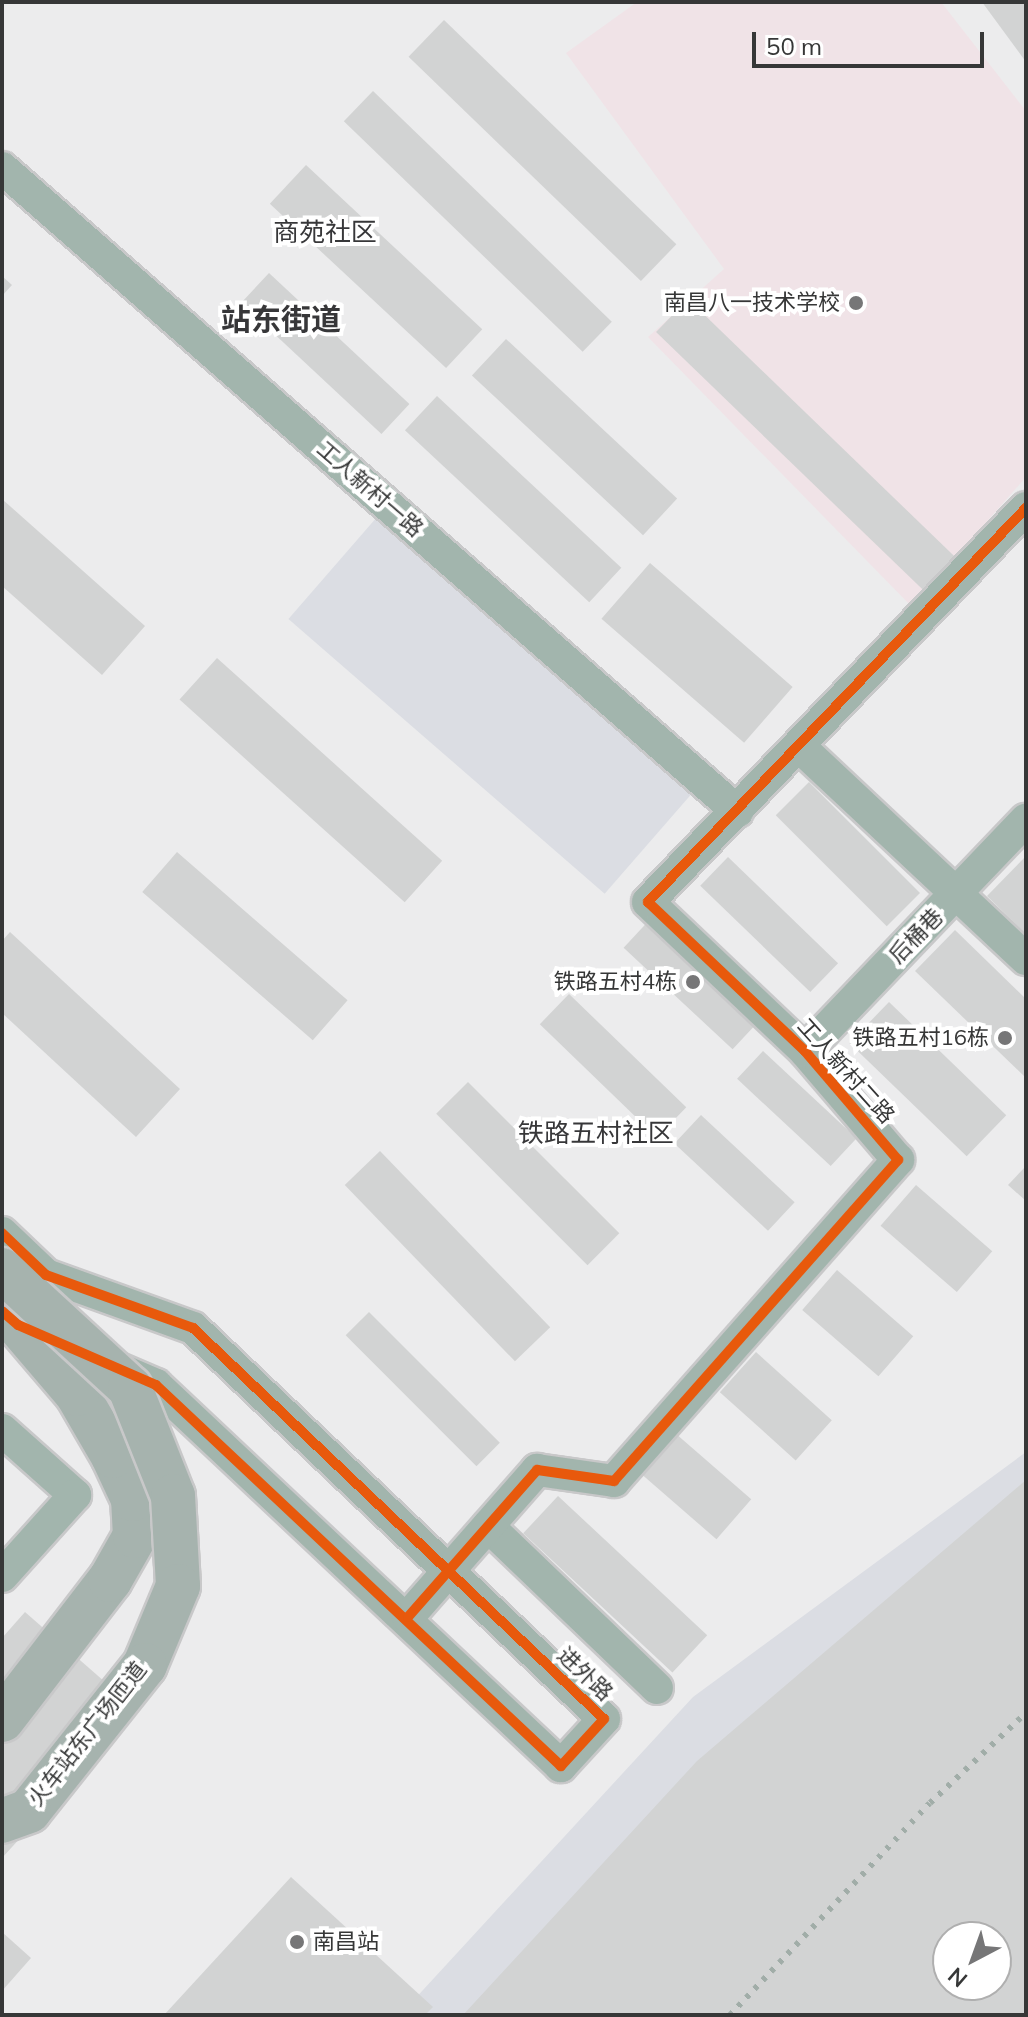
<!DOCTYPE html>
<html>
<head>
<meta charset="utf-8">
<style>
	body { margin:0 }
	#map { position:relative; width:1028px; height:2017px; overflow:hidden; background:#ececed; font-family:Mulish,"Noto Sans SC",sans-serif }
	div>[style] { position:absolute }
	.built>* { inset:0; background:#dbdde3; transform-origin:0 0 }
	.education>* { inset:0; background:#f0e3e7 }
	.building>* { inset:0; background:#d2d3d3; transform-origin:0 0 }
	.roads { filter:drop-shadow(2px 0 #c8c8c9) drop-shadow(-2px 0 #c8c8c9) drop-shadow(0 2px #c8c8c9) drop-shadow(0 -2px #c8c8c9) }
	.minor>* { height:32px; margin:-16px; padding:0 16px; transform-origin:16px; border-radius:16px; background:#a2b5ad }
	.highway>* { height:44px; margin:-22px; padding:0 22px; transform-origin:22px; border-radius:22px; background:#a6b3ae }
	.rail>* { height:6px; margin-top:-3px; transform-origin:0; background:repeating-linear-gradient(90deg,#a1ada8 0 4px,transparent 0 12px) }
	.bridges { filter:drop-shadow(2px 0 #c8c8c9) drop-shadow(-2px 0 #c8c8c9) drop-shadow(0 2px #c8c8c9) drop-shadow(0 -2px #c8c8c9) }
	.highway-bridge>* { height:44px; margin:-22px; padding:0 22px; transform-origin:22px; border-radius:22px; background:#a6b3ae }
	.cycleway>* { height:10px; margin:-5px; padding:0 5px; transform-origin:5px; border-radius:5px; background:#e8590c }
	.dots>* { width:22px; height:22px; translate:-50% -50%; box-sizing:border-box; border:4px solid #fff; border-radius:50% }
	span { translate:-50% -50%; white-space:nowrap; text-align:center; line-height:1.15; -webkit-text-stroke:8px #fff; paint-order:stroke }
	.poi-label { font-size:22px; color:#363737 }
	.right { translate:-100% -50%; text-align:right }
	.left { translate:0 -50%; text-align:left }
	.street-label { font-size:22px; color:#363737 }
	.quarter-label { font-size:26px; color:#373739 }
	.district-label { font-size:30px; color:#373739; font-weight:700 }
	.frame { position:absolute; inset:0; border:4px solid #363737; pointer-events:none }
	.north { position:absolute; left:932px; top:1921px; width:80px; height:80px; box-sizing:border-box; background:#fff; border:2px solid #afafaf; border-radius:50%; rotate:221deg; font-size:22px; font-weight:700; line-height:32px; text-align:center; color:#363737 }
	.north::after { content:''; display:block; margin:auto; width:28px; height:36px; background:#767677; clip-path:polygon(50% 0,100% 100%,50% 72%,0 100%) }
	.scale { position:absolute; left:752px; top:32px; width:232px; height:36px; box-sizing:border-box; border:4px solid #363737; border-top:0; padding-left:10px; font-size:24px; line-height:28px; white-space:nowrap; color:#363737; -webkit-text-stroke:6px #fff; paint-order:stroke }
</style>
</head>
<body>
<div id="map">
	<div class="built">
		<div style="left:377px;top:517px;width:419px;height:135px;rotate:41deg"></div>
		<div style="clip-path:polygon(evenodd,1026px 1452px,1026px 2015px,400px 2015px,693px 1697px,1026px 1452px,948px 1937px,996px 1937px,996px 1985px,948px 1985px,948px 1937px)"></div>
	</div>
	<div class="education">
		<div style="clip-path:polygon(637px 2px,941px 2px,1026px 111px,1026px 477px,912px 607px,648px 337px,724px 269px,566px 53px)"></div>
	</div>
	<div class="building">
		<div style="clip-path:polygon(982px 2px,1026px 2px,1026px 62px)"></div>
		<div style="left:444px;top:20px;width:323px;height:51px;rotate:44deg"></div>
		<div style="left:373px;top:91px;width:332px;height:42px;rotate:44deg"></div>
		<div style="left:306px;top:165px;width:241px;height:53px;rotate:43deg"></div>
		<div style="left:269px;top:273px;width:192px;height:41px;rotate:43deg"></div>
		<div style="clip-path:polygon(2px 276px,12px 285px,2px 296px)"></div>
		<div style="left:688px;top:299px;width:375px;height:46px;rotate:44deg"></div>
		<div style="left:506px;top:339px;width:234px;height:50px;rotate:43deg"></div>
		<div style="left:437px;top:396px;width:252px;height:47px;rotate:43deg"></div>
		<div style="clip-path:polygon(2px 499px,145px 626px,102px 675px,2px 586px)"></div>
		<div style="left:650px;top:563px;width:189px;height:74px;rotate:41deg"></div>
		<div style="left:217px;top:658px;width:303px;height:56px;rotate:42deg"></div>
		<div style="left:809px;top:782px;width:157px;height:47px;rotate:45deg"></div>
		<div style="left:177px;top:852px;width:226px;height:53px;rotate:41deg"></div>
		<div style="clip-path:polygon(1026px 856px,1026px 934px,987px 896px)"></div>
		<div style="left:728px;top:857px;width:153px;height:40px;rotate:44deg"></div>
		<div style="left:655px;top:914px;width:149px;height:46px;rotate:43deg"></div>
		<div style="clip-path:polygon(955px 930px,1026px 999px,1026px 1078px,915px 971px)"></div>
		<div style="clip-path:polygon(10px 932px,180px 1089px,136px 1137px,2px 1013px,2px 941px)"></div>
		<div style="left:569px;top:994px;width:163px;height:42px;rotate:44deg"></div>
		<div style="left:889px;top:1002px;width:163px;height:57px;rotate:44deg"></div>
		<div style="left:763px;top:1051px;width:128px;height:38px;rotate:43deg"></div>
		<div style="left:468px;top:1082px;width:214px;height:45px;rotate:45deg"></div>
		<div style="left:701px;top:1115px;width:128px;height:39px;rotate:43deg"></div>
		<div style="left:380px;top:1151px;width:245px;height:49px;rotate:46deg"></div>
		<div style="clip-path:polygon(1026px 1166px,1026px 1201px,1008px 1185px)"></div>
		<div style="left:916px;top:1185px;width:101px;height:54px;rotate:41deg"></div>
		<div style="left:837px;top:1270px;width:101px;height:53px;rotate:41deg"></div>
		<div style="left:369px;top:1312px;width:185px;height:33px;rotate:45deg"></div>
		<div style="left:756px;top:1352px;width:102px;height:54px;rotate:42deg"></div>
		<div style="left:675px;top:1433px;width:101px;height:53px;rotate:41deg"></div>
		<div style="clip-path:polygon(evenodd,1026px 1480px,1026px 2015px,463px 2015px,697px 1761px,1026px 1480px,948px 1937px,996px 1937px,996px 1985px,948px 1985px,948px 1937px)"></div>
		<div style="left:558px;top:1496px;width:204px;height:51px;rotate:43deg"></div>
		<div style="clip-path:polygon(25px 1612px,137px 1710px,2px 1858px,2px 1638px)"></div>
		<div style="clip-path:polygon(291px 1877px,433px 2007px,425px 2015px,164px 2015px)"></div>
		<div style="clip-path:polygon(2px 1932px,31px 1958px,2px 1991px)"></div>
	</div>
	<div class="roads">
		<div class="minor">
			<div style="left:2px;top:168px;width:977px;rotate:41.18deg"></div>
			<div style="left:800px;top:747px;width:310px;rotate:43.2deg"></div>
			<div style="left:805px;top:1051px;width:320px;rotate:-46.3deg"></div>
			<div style="left:2px;top:1233px;width:61px;rotate:43.7deg"></div>
			<div style="left:46px;top:1275px;width:156px;rotate:19.8deg"></div>
			<div style="left:193px;top:1328px;width:567px;rotate:43.57deg"></div>
			<div style="left:604px;top:1719px;width:64px;rotate:132.5deg"></div>
			<div style="left:561px;top:1766px;width:556px;rotate:-136.75deg"></div>
			<div style="left:156px;top:1385px;width:46px;rotate:-156.8deg"></div>
			<div style="left:2px;top:1430px;width:98px;rotate:41.7deg"></div>
			<div style="left:75px;top:1495px;width:109px;rotate:132deg"></div>
			<div style="left:488px;top:1526px;width:234px;rotate:43.8deg"></div>
			<div style="left:408px;top:1617px;width:196px;rotate:-48.7deg"></div>
			<div style="left:537px;top:1470px;width:78px;rotate:8.1deg"></div>
			<div style="left:614px;top:1481px;width:429px;rotate:-48.5deg"></div>
			<div style="left:898px;top:1160px;width:143px;rotate:-130.5deg"></div>
			<div style="left:805px;top:1051px;width:216px;rotate:-136.5deg"></div>
			<div style="left:648px;top:902px;width:546px;rotate:-46.19deg"></div>
		</div>
		<div class="highway">
			<div style="left:2px;top:1720px;width:177px;rotate:-52.4deg"></div>
			<div style="left:110px;top:1580px;width:51px;rotate:-60.4deg"></div>
			<div style="left:135px;top:1536px;width:37px;rotate:-93deg"></div>
			<div style="left:133px;top:1499px;width:47px;rotate:-114.9deg"></div>
			<div style="left:113px;top:1456px;width:72px;rotate:-120.1deg"></div>
			<div style="left:77px;top:1394px;width:91px;rotate:-130.5deg"></div>
		</div>
	</div>
	<div class="rail">
		<div style="left:730px;top:2015px;width:291px;rotate:-46.7deg"></div>
		<div style="left:930px;top:1803px;width:132px;rotate:-43.2deg"></div>
	</div>
	<div class="bridges">
		<div class="highway-bridge">
			<div style="left:2px;top:1270px;width:174px;rotate:42.7deg"></div>
			<div style="left:130px;top:1388px;width:116px;rotate:68.3deg"></div>
			<div style="left:173px;top:1496px;width:90px;rotate:86.8deg"></div>
			<div style="left:178px;top:1586px;width:86px;rotate:112.7deg"></div>
			<div style="left:145px;top:1665px;width:186px;rotate:128.5deg"></div>
			<div style="left:29px;top:1811px;width:29px;rotate:160deg"></div>
		</div>
	</div>
	<div class="cycleway">
		<div style="left:2px;top:1233px;width:61px;rotate:43.7deg"></div>
		<div style="left:46px;top:1275px;width:156px;rotate:19.8deg"></div>
		<div style="left:193px;top:1328px;width:567px;rotate:43.57deg"></div>
		<div style="left:604px;top:1719px;width:64px;rotate:132.5deg"></div>
		<div style="left:561px;top:1766px;width:556px;rotate:-136.75deg"></div>
		<div style="left:156px;top:1385px;width:150px;rotate:-156.5deg"></div>
		<div style="left:18px;top:1325px;width:21px;rotate:-139deg"></div>
		<div style="left:408px;top:1617px;width:196px;rotate:-48.7deg"></div>
		<div style="left:537px;top:1470px;width:78px;rotate:8.1deg"></div>
		<div style="left:614px;top:1481px;width:429px;rotate:-48.5deg"></div>
		<div style="left:898px;top:1160px;width:143px;rotate:-130.5deg"></div>
		<div style="left:805px;top:1051px;width:216px;rotate:-136.5deg"></div>
		<div style="left:648px;top:902px;width:546px;rotate:-46.19deg"></div>
	</div>
	<div class="dots">
		<div style="left:856px;top:303px;background:#767677"></div>
		<div style="left:693px;top:982px;background:#767677"></div>
		<div style="left:1005px;top:1038px;background:#767677"></div>
		<div style="left:297px;top:1942px;background:#767677"></div>
	</div>
	<div class="poi-label">
		<span class="right" style="left:840px;top:303px">南昌八一技术学校</span>
		<span class="right" style="left:677px;top:982px">铁路五村4栋</span>
		<span class="right" style="left:989px;top:1038px">铁路五村16栋</span>
		<span class="left" style="left:313px;top:1942px">南昌站</span>
	</div>
	<div class="street-label">
		<span style="left:370px;top:489px;rotate:41deg">工人新村一路</span>
		<span style="left:916px;top:936px;rotate:-46deg">后桶巷</span>
		<span style="left:846px;top:1071px;rotate:48deg">工人新村二路</span>
		<span style="left:585px;top:1674px;rotate:43deg">进外路</span>
		<span style="left:87px;top:1734px;rotate:-52deg">火车站东广场匝道</span>
	</div>
	<div class="quarter-label">
		<span style="left:325px;top:232px">商苑社区</span>
		<span style="left:596px;top:1133px">铁路五村社区</span>
	</div>
	<div class="district-label">
		<span style="left:281px;top:319px">站东街道</span>
	</div>
	<div class="frame"></div>
	<div class="north">N</div>
	<div class="scale">50 m</div>
</div>
</body>
</html>
